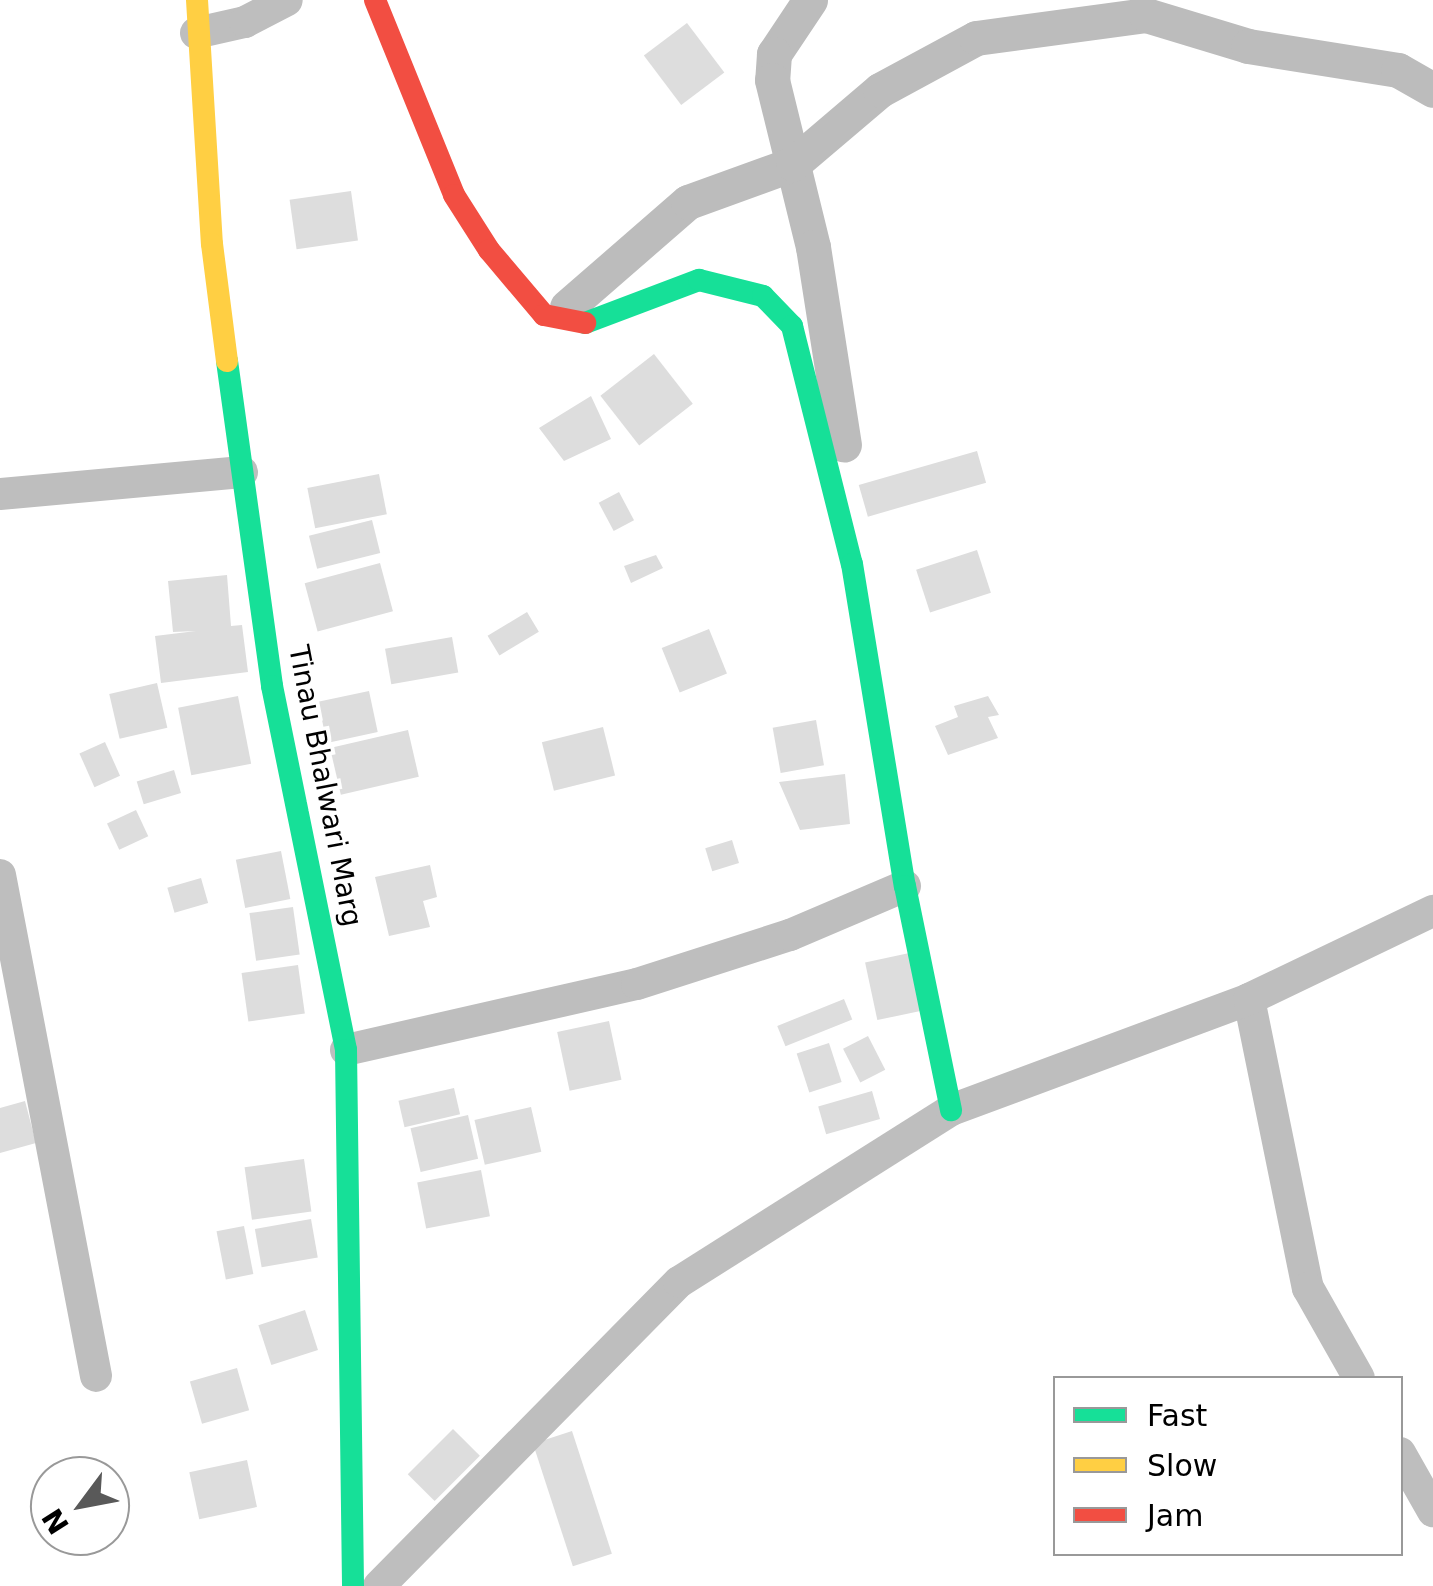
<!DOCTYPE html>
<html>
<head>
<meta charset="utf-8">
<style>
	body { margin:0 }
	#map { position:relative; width:1433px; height:1586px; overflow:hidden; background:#fff; font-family:"DejaVu Sans",sans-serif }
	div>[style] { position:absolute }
	.canal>* { height:35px; margin:-17.5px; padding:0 17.5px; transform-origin:17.5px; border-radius:17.5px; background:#bcbcbc }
	.building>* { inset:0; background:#ddd; transform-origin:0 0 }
	.street>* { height:32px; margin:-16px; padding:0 16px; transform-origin:16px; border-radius:16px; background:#bebebe }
	.fast>* { height:22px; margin:-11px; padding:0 11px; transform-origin:11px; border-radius:11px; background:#16e098 }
	.slow>* { height:22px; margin:-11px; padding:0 11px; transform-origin:11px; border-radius:11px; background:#ffcf43 }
	.jam>* { height:22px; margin:-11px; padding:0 11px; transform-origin:11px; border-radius:11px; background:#f24e42 }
	span { translate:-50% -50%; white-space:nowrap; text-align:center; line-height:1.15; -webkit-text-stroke:8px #fff; paint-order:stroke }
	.street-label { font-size:28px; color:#000 }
	.legend { position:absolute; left:1053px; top:1376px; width:350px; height:180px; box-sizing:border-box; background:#fff; border:2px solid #999; margin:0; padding:12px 18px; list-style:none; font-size:30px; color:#000 }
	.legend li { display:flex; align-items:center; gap:20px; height:50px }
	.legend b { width:50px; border:2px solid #999 }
	.north { position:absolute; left:30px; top:1456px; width:100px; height:100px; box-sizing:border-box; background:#fff; border:2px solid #999; border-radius:50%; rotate:238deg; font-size:28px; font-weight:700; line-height:40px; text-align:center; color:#000 }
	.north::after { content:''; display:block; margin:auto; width:35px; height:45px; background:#595959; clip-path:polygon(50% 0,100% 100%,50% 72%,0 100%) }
</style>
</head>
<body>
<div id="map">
	<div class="canal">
		<div style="left:810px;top:0;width:65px;rotate:123.7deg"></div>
		<div style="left:774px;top:54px;width:26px;rotate:94deg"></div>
		<div style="left:772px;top:80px;width:172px;rotate:76.2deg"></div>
		<div style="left:813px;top:247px;width:200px;rotate:81.1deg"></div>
		<div style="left:567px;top:307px;width:160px;rotate:-41deg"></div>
		<div style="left:688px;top:202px;width:112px;rotate:-19.9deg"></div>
		<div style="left:793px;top:164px;width:114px;rotate:-40.4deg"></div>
		<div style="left:880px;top:90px;width:109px;rotate:-28.4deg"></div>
		<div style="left:976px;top:38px;width:172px;rotate:-7.7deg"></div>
		<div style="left:1146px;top:15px;width:107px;rotate:16.9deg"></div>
		<div style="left:1248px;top:46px;width:152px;rotate:9.1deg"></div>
		<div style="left:1398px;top:70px;width:40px;rotate:29.7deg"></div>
	</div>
	<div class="building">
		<div style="left:687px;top:23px;width:62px;height:54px;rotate:53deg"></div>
		<div style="left:351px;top:191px;width:50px;height:62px;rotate:82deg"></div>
		<div style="left:654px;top:354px;width:63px;height:68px;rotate:52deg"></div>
		<div style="clip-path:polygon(591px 396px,611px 439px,564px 461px,539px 428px)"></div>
		<div style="left:977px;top:451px;width:33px;height:123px;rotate:74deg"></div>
		<div style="left:379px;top:474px;width:41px;height:73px;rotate:79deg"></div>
		<div style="left:619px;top:492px;width:32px;height:23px;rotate:62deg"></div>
		<div style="left:372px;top:520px;width:34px;height:65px;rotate:76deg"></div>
		<div style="left:977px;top:550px;width:45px;height:64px;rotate:72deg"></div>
		<div style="clip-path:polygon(656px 555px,663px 568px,631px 583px,624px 566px)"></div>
		<div style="left:380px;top:563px;width:50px;height:78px;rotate:75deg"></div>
		<div style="clip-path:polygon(227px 575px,231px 626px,242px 625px,248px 672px,161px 683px,155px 636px,196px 631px,173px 632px,168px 581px)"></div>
		<div style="left:527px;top:612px;width:23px;height:46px;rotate:59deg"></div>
		<div style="left:709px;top:629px;width:48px;height:51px;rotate:68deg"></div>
		<div style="left:452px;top:637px;width:36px;height:68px;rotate:80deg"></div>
		<div style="left:157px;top:683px;width:46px;height:49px;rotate:77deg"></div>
		<div style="left:369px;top:691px;width:42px;height:52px;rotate:78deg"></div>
		<div style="left:238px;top:696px;width:69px;height:61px;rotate:79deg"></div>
		<div style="clip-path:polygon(988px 696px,999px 715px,988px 717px,998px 738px,948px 755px,935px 726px,958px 717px,954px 706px)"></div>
		<div style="left:816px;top:720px;width:46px;height:44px;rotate:80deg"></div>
		<div style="left:603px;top:727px;width:50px;height:63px;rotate:76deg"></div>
		<div style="left:408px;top:730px;width:48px;height:80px;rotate:77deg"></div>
		<div style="left:105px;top:742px;width:37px;height:28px;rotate:66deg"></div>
		<div style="left:174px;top:770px;width:24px;height:39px;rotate:73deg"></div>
		<div style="clip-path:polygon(845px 774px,850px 824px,800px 830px,779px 782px)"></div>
		<div style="left:136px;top:810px;width:29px;height:32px;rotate:65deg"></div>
		<div style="left:732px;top:840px;width:24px;height:28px;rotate:73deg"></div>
		<div style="left:281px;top:851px;width:49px;height:46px;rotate:79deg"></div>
		<div style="clip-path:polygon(430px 865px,437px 897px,423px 901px,430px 927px,389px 936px,375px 877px)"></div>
		<div style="left:201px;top:878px;width:26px;height:35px;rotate:74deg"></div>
		<div style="left:293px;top:907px;width:48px;height:44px;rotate:82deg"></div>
		<div style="left:914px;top:952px;width:59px;height:50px;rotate:78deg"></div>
		<div style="left:298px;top:965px;width:49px;height:57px;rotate:82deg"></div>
		<div style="left:844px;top:999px;width:22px;height:72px;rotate:68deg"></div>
		<div style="left:609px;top:1021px;width:60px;height:53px;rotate:78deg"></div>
		<div style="left:868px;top:1036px;width:38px;height:28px;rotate:63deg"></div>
		<div style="left:829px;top:1043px;width:41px;height:34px;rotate:72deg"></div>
		<div style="left:454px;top:1088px;width:27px;height:57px;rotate:77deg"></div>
		<div style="left:872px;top:1091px;width:29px;height:56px;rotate:74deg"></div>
		<div style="clip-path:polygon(25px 1101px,36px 1143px,0 1153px,0 1108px)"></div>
		<div style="left:531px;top:1107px;width:46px;height:58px;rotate:77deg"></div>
		<div style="left:468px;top:1115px;width:45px;height:59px;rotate:77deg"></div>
		<div style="left:304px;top:1159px;width:53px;height:60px;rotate:82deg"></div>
		<div style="left:481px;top:1170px;width:47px;height:65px;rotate:79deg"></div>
		<div style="left:311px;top:1219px;width:39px;height:57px;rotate:80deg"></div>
		<div style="left:244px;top:1226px;width:49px;height:28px;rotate:79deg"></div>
		<div style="left:305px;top:1310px;width:42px;height:49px;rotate:72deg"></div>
		<div style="left:237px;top:1368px;width:44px;height:49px;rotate:74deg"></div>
		<div style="left:453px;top:1429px;width:38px;height:64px;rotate:45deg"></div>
		<div style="left:572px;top:1431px;width:129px;height:41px;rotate:72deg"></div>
		<div style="left:247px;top:1460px;width:48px;height:59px;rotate:78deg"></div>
	</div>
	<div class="street">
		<div style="left:196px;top:33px;width:50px;rotate:-12.7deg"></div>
		<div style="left:245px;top:22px;width:47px;rotate:-27.6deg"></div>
		<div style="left:0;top:494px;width:243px;rotate:-5.2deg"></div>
		<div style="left:0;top:875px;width:510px;rotate:79.15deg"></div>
		<div style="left:1249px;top:999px;width:295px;rotate:78.5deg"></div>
		<div style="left:1308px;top:1288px;width:103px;rotate:60.5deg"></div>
		<div style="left:346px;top:1050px;width:298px;rotate:-12.8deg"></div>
		<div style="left:637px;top:984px;width:161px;rotate:-17.8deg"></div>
		<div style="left:790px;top:935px;width:125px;rotate:-23.1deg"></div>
		<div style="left:1400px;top:1453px;width:67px;rotate:60.4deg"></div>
		<div style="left:379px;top:1586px;width:427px;rotate:-45.4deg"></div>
		<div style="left:679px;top:1282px;width:322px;rotate:-32.3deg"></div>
		<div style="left:951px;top:1110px;width:318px;rotate:-20.4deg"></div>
		<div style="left:1249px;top:999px;width:204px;rotate:-25.6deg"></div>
	</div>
	<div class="fast">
		<div style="left:585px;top:323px;width:122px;rotate:-20.7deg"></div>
		<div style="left:699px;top:280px;width:66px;rotate:14deg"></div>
		<div style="left:763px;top:296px;width:42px;rotate:46deg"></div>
		<div style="left:792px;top:326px;width:245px;rotate:75.9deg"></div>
		<div style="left:852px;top:564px;width:326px;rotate:80.7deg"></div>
		<div style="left:905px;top:886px;width:229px;rotate:78.4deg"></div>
		<div style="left:227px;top:361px;width:328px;rotate:82.1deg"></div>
		<div style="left:272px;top:686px;width:371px;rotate:78.5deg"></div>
		<div style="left:346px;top:1050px;width:536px;rotate:89.25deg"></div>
	</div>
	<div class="slow">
		<div style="left:197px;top:0;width:244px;rotate:86.5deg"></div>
		<div style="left:212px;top:244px;width:118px;rotate:82.7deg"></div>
	</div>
	<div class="jam">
		<div style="left:375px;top:0;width:210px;rotate:67.9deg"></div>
		<div style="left:454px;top:195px;width:65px;rotate:57.5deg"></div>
		<div style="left:489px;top:250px;width:85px;rotate:49.8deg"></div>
		<div style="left:544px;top:315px;width:42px;rotate:11deg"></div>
	</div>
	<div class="street-label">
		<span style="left:325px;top:786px;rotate:79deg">Tinau Bhalwari Marg</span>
	</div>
	<ul class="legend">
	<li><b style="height:12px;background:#16e098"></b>Fast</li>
	<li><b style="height:12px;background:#ffcf43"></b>Slow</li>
	<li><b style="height:12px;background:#f24e42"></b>Jam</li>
	</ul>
	<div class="north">N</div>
</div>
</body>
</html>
